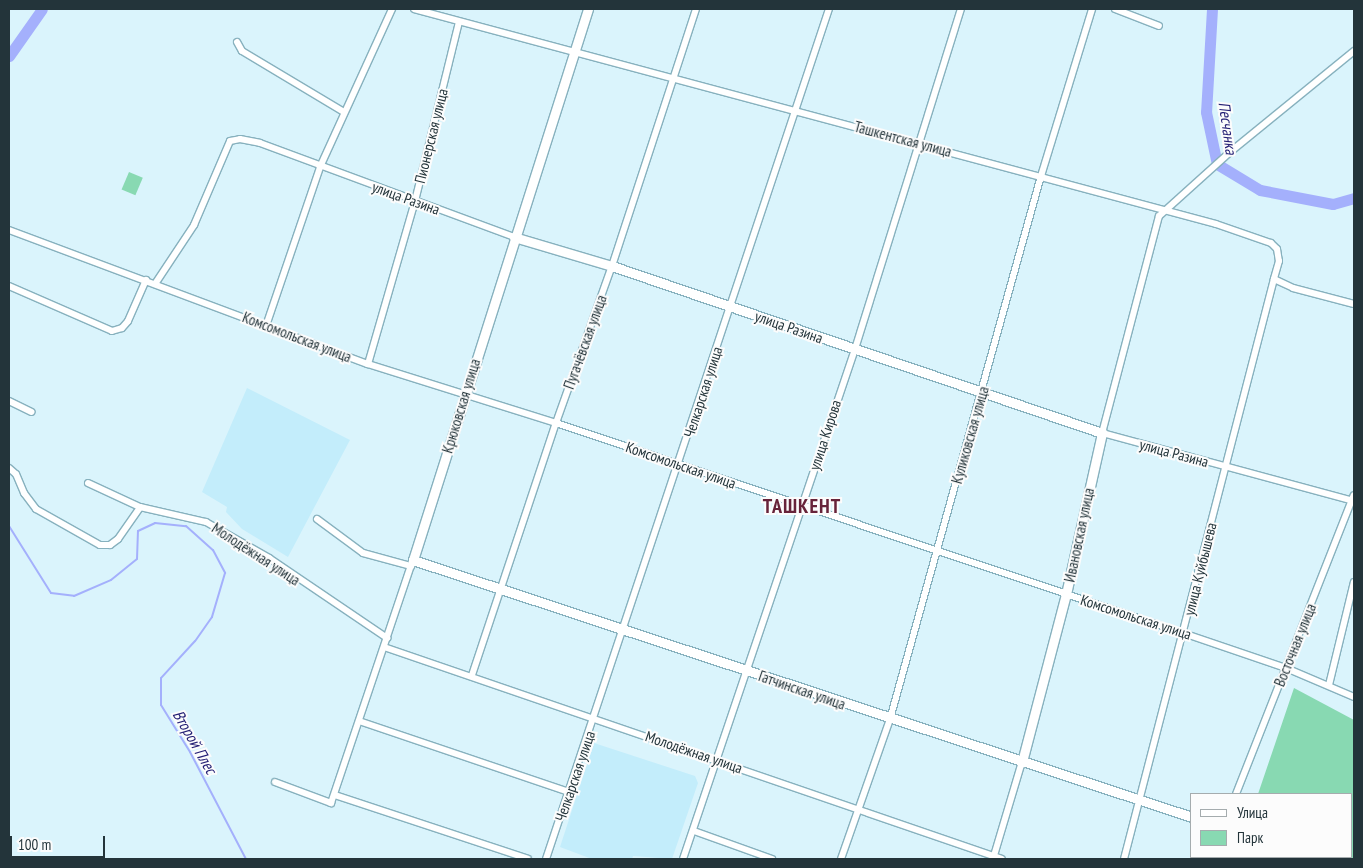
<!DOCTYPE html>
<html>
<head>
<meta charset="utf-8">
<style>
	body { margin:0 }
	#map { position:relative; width:1363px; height:868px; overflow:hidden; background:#daf4fc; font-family:"PT Sans Narrow",sans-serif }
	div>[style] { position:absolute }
	.built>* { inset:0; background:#c3edfb }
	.green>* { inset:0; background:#88d9b2; transform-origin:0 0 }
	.stream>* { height:2px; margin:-1px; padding:0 1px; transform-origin:1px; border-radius:1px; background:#a4b0fc }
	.river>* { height:11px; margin:-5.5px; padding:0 5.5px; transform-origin:5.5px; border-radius:5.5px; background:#a4b0fc }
	.roads { filter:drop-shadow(1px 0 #87b1be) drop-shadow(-1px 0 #87b1be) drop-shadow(0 1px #87b1be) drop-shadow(0 -1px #87b1be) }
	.street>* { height:6px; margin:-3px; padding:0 3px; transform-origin:3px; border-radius:3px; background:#fff }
	.secondary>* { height:9px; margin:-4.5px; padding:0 4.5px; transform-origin:4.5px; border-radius:4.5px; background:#fff }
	span { translate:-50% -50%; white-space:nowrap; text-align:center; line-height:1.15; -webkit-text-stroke:4px #fcfcfc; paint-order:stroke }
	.street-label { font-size:15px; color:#23343a }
	.water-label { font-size:16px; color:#242075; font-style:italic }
	.district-label { font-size:20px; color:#67233a; font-weight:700; letter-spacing:1px }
	.frame { position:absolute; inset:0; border:10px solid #23343a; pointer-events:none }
	.legend { position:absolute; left:1190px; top:793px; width:162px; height:65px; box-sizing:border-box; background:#fcfcfc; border:1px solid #a5acae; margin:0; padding:6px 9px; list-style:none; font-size:15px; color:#23343a }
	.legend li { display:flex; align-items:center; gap:10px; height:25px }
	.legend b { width:25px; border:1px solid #a5acae }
	.scale { position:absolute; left:10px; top:836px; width:95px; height:22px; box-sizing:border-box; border:2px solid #23343a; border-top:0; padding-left:6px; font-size:15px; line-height:18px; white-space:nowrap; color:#23343a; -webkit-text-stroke:4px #fcfcfc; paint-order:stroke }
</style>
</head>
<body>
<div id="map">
	<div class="built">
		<div style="clip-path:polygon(247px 388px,350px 440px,288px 557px,242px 529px,226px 512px,227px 507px,202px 492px)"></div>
		<div style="clip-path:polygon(594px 743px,695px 776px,698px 783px,672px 859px,633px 856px,632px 859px,592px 859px,560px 847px)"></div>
	</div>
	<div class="green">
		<div style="left:129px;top:172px;width:15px;height:19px;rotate:23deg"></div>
		<div style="clip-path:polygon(1294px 688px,1354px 720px,1354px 859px,1235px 859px,1352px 857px,1352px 794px,1258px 794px)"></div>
	</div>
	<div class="stream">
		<div style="left:9px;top:526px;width:79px;rotate:57.9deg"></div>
		<div style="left:51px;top:593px;width:23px;rotate:7deg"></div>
		<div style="left:74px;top:596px;width:40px;rotate:-23.4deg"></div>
		<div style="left:111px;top:580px;width:33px;rotate:-39deg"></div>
		<div style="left:137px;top:559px;width:28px;rotate:-88deg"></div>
		<div style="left:138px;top:531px;width:19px;rotate:-25deg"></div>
		<div style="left:155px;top:523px;width:31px;rotate:6deg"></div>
		<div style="left:186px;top:526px;width:36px;rotate:42deg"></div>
		<div style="left:213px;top:550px;width:26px;rotate:62deg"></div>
		<div style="left:225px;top:573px;width:46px;rotate:106.5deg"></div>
		<div style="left:212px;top:617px;width:29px;rotate:125deg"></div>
		<div style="left:195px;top:641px;width:50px;rotate:132.6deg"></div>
		<div style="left:161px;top:678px;width:27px;rotate:90deg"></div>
		<div style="left:161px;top:705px;width:55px;rotate:58.3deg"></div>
		<div style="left:190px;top:752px;width:121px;rotate:62.4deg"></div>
	</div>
	<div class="river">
		<div style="left:1212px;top:9px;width:103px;rotate:93.3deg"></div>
		<div style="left:1206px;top:112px;width:53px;rotate:78.1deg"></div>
		<div style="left:1217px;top:164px;width:50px;rotate:31.2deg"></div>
		<div style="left:1260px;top:190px;width:74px;rotate:10.9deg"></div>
		<div style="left:1333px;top:204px;width:22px;rotate:-16deg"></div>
		<div style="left:9px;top:56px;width:57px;rotate:-54.9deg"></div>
	</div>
	<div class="roads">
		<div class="street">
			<div style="left:414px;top:9px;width:830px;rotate:15.01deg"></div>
			<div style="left:1216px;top:224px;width:58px;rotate:19.1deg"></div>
			<div style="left:1271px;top:243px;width:8px;rotate:45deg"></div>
			<div style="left:1277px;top:249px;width:12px;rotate:81deg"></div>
			<div style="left:1279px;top:261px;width:19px;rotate:106deg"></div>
			<div style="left:1274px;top:279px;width:21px;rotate:25deg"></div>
			<div style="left:1293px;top:288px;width:63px;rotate:14.7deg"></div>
			<div style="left:1115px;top:9px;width:47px;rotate:21.1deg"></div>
			<div style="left:237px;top:42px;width:10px;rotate:61deg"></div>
			<div style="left:242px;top:51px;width:119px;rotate:30.9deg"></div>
			<div style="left:1354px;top:51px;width:161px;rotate:140.8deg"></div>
			<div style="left:1229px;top:153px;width:94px;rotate:138deg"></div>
			<div style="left:1159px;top:216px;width:224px;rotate:104.7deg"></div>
			<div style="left:1102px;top:433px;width:261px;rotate:15.1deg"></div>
			<div style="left:9px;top:230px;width:383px;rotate:20.5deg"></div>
			<div style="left:368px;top:364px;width:197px;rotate:17.4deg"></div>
			<div style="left:556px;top:423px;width:661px;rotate:18.52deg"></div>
			<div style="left:1183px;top:633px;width:109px;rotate:18.8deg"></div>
			<div style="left:1286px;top:668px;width:74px;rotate:23.1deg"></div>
			<div style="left:155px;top:284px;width:71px;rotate:-56.5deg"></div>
			<div style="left:194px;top:225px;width:91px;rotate:-66.8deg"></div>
			<div style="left:230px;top:141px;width:10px;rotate:-11deg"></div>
			<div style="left:240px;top:139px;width:20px;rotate:11deg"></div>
			<div style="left:260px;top:143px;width:271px;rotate:20.3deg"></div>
			<div style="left:9px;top:286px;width:112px;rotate:23.6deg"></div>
			<div style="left:112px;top:331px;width:10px;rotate:-17deg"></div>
			<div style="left:122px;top:328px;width:9px;rotate:-49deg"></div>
			<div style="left:128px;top:321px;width:45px;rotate:-66.3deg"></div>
			<div style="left:266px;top:326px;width:168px;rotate:-71.2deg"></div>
			<div style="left:320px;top:167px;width:174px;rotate:-65.5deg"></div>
			<div style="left:368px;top:364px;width:170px;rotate:-73.9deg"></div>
			<div style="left:415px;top:201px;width:184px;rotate:-76.2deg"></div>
			<div style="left:9px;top:401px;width:25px;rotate:26deg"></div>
			<div style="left:9px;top:468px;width:9px;rotate:41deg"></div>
			<div style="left:16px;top:474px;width:21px;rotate:67deg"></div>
			<div style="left:24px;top:493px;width:20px;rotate:53deg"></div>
			<div style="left:36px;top:509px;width:73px;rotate:29.4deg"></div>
			<div style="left:100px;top:545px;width:10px"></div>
			<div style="left:110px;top:545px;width:10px;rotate:-37deg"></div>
			<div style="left:118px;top:539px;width:39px;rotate:-55deg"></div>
			<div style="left:88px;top:483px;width:57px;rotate:24.8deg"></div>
			<div style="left:140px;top:507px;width:68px;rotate:12.8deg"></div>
			<div style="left:206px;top:522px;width:73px;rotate:29.7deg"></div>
			<div style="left:269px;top:558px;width:143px;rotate:34.1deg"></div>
			<div style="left:317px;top:519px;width:57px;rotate:36.5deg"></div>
			<div style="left:363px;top:553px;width:50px;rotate:15.2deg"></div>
			<div style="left:384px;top:647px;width:653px;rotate:18.93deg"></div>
			<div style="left:472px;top:675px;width:266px;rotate:-71.6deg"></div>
			<div style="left:556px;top:423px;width:167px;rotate:-70.4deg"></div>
			<div style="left:612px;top:266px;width:270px;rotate:-71.9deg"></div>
			<div style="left:1329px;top:685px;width:106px;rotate:-76.4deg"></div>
			<div style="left:359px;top:721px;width:222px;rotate:18.7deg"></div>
			<div style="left:275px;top:782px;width:60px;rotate:20.6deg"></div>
			<div style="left:331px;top:803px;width:256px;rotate:-71.4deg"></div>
			<div style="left:1236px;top:794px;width:321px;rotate:-68.5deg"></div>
			<div style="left:335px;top:795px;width:203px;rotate:18.3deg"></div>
			<div style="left:694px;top:831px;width:83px;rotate:19.7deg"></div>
			<div style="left:546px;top:859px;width:896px;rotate:-71.59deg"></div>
			<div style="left:683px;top:859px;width:538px;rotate:-71.36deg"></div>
			<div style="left:855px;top:349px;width:356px;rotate:-72.7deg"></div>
			<div style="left:841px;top:859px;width:148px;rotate:-70.7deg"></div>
			<div style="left:890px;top:719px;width:564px;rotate:-74.46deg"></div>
			<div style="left:1041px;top:176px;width:175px;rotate:-73deg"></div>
			<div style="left:993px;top:859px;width:101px;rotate:-73.4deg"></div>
			<div style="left:1124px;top:859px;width:599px;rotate:-75.5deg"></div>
		</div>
		<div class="secondary">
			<div style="left:588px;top:9px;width:578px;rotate:107.62deg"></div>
			<div style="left:413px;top:560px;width:820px;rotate:18.26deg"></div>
			<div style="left:514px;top:237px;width:102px;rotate:16.5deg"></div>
			<div style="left:612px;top:266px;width:518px;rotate:18.82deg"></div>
			<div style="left:1102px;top:433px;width:165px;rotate:102.6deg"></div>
			<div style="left:1066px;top:594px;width:174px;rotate:104.7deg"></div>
			<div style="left:1217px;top:859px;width:2px;rotate:-63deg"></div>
		</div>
	</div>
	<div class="street-label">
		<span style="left:431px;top:136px;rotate:-76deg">Пионерская улица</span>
		<span style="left:903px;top:139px;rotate:15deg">Ташкентская улица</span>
		<span style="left:406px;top:198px;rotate:20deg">улица Разина</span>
		<span style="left:789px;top:327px;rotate:19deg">улица Разина</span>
		<span style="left:297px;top:337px;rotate:21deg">Комсомольская улица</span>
		<span style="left:585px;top:342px;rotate:-70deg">Пугачёвская улица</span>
		<span style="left:703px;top:392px;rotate:-72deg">Челкарская улица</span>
		<span style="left:461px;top:406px;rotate:-73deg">Крюковская улица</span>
		<span style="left:825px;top:435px;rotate:-72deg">улица Кирова</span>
		<span style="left:970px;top:435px;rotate:-74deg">Куликовская улица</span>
		<span style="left:1174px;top:453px;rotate:15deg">улица Разина</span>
		<span style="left:681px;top:465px;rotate:19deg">Комсомольская улица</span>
		<span style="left:1079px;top:535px;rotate:-78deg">Ивановская улица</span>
		<span style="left:256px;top:554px;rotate:33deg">Молодёжная улица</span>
		<span style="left:1200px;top:569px;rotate:-76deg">улица Куйбышева</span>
		<span style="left:1136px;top:617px;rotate:18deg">Комсомольская улица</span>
		<span style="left:1295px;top:645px;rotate:-68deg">Восточная улица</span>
		<span style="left:802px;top:690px;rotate:19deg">Гатчинская улица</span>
		<span style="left:694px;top:752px;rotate:19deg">Молодёжная улица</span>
		<span style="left:575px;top:776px;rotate:-71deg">Челкарская улица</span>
	</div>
	<div class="water-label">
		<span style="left:1228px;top:128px;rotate:82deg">Песчанка</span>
		<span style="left:195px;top:742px;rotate:60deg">Второй Плес</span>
	</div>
	<div class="district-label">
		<span style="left:802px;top:506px">ТАШКЕНТ</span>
	</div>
	<div class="frame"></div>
	<ul class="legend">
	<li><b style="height:6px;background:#fff"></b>Улица</li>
	<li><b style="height:14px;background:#88d9b2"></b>Парк</li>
	</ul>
	<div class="scale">100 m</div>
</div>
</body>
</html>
